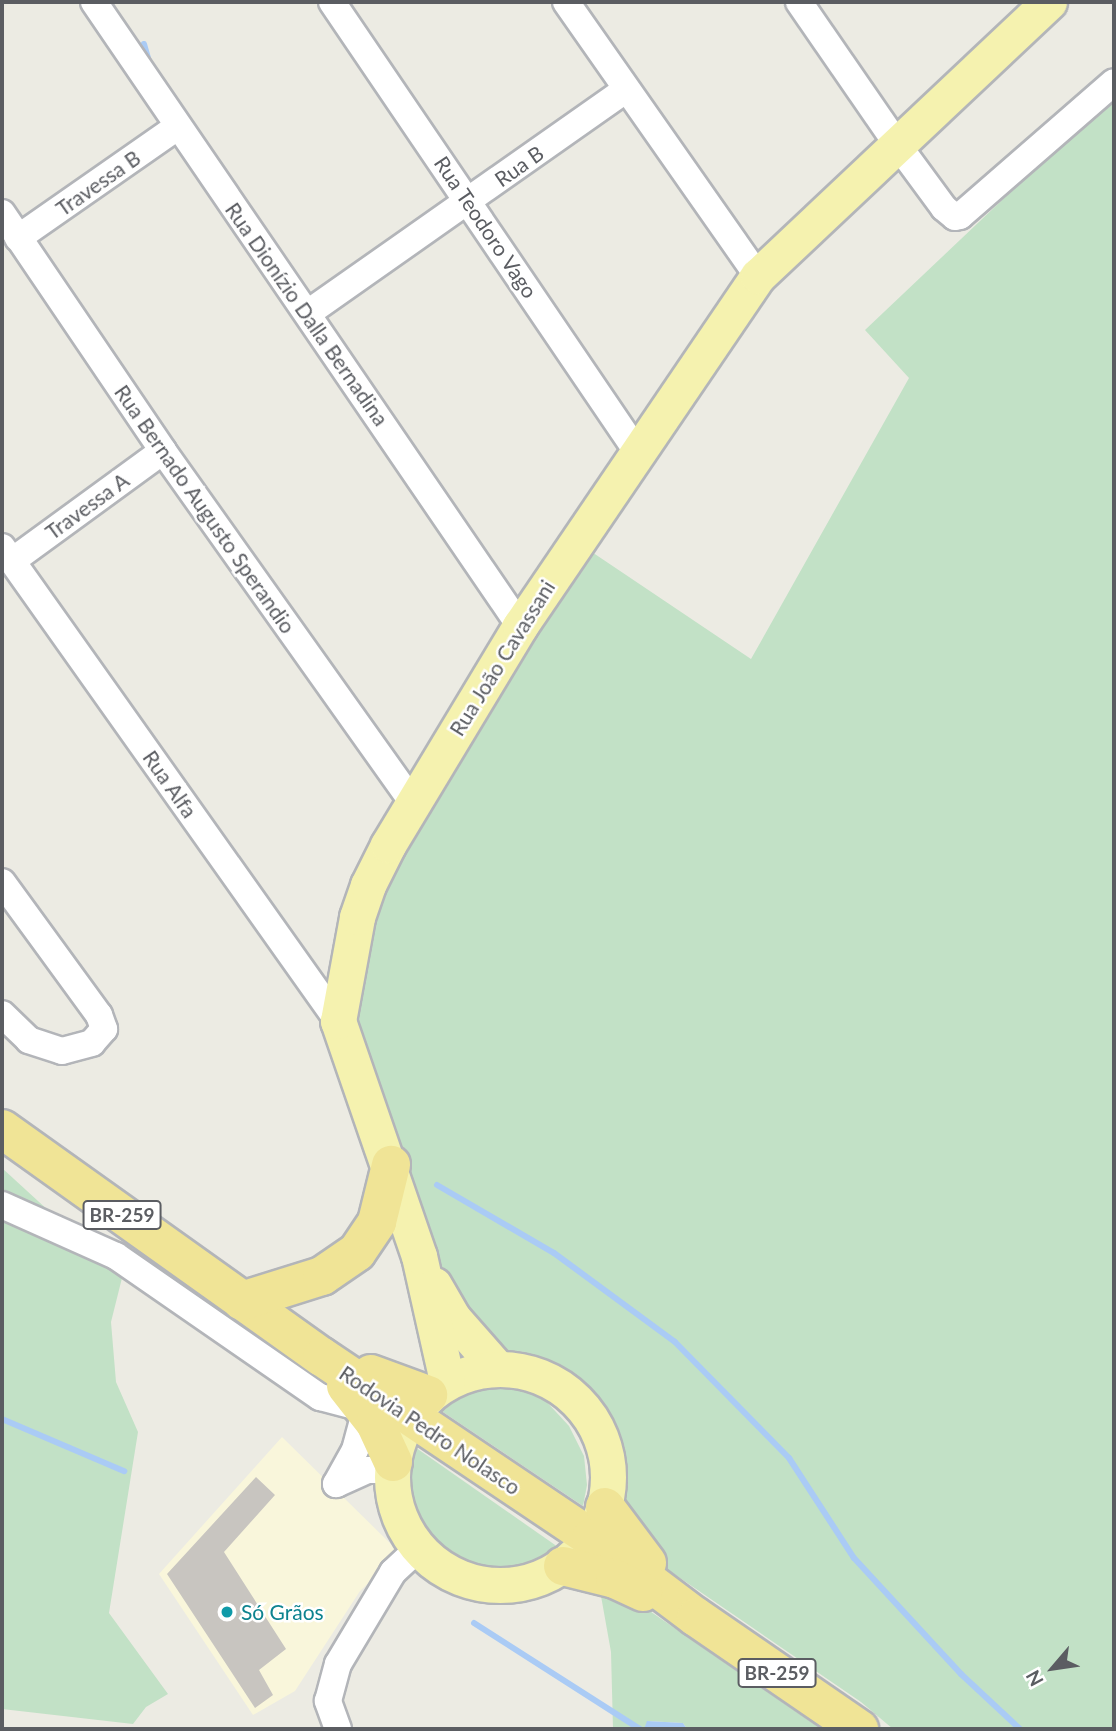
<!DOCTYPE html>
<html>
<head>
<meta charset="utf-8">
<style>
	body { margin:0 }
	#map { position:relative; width:1116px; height:1731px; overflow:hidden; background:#ecebe3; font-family:Lato,sans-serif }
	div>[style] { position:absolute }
	.commercial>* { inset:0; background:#f9f6db }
	.green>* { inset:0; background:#c2e1c6 }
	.water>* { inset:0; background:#aacbf5 }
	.stream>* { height:6px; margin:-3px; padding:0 3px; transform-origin:3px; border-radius:3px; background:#aacbf5 }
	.building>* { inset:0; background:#c8c5c0 }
	.roads { filter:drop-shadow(2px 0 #b3b5b9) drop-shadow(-2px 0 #b3b5b9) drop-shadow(0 2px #b3b5b9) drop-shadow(0 -2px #b3b5b9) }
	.minor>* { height:26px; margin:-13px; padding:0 13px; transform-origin:13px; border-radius:13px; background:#fff }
	.major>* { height:35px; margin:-17.5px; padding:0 17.5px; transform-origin:17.5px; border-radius:17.5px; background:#f5f2af }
	.major>.ring { margin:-17.5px; padding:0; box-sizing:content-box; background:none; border:35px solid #f5f2af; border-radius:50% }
	.highway>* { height:38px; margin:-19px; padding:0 19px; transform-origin:19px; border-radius:19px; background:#f0e496 }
	.dots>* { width:19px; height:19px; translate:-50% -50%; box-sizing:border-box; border:4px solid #fff; border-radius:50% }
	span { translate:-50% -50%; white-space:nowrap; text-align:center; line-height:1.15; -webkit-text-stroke:5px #fff; paint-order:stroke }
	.shield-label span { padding:2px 5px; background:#fff; border:2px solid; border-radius:5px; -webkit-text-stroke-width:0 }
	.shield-label { font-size:19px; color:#5b5d62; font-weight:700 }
	.street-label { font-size:21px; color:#5b5d62 }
	.culture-label { font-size:21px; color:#0d838f }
	.left { translate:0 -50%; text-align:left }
	.frame { position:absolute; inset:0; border:4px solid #5b5d62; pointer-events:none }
	.north { position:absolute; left:1018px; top:1633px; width:70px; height:70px; -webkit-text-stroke:5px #fff; paint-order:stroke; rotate:241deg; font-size:19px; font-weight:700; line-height:28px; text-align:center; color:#5b5d62 }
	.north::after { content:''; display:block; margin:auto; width:24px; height:32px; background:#5b5d62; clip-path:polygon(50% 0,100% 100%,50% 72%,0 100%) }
</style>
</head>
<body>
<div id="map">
	<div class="commercial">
		<div style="clip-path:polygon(282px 1437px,400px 1553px,360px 1591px,295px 1691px,253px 1715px,159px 1574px)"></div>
	</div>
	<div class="green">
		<div style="clip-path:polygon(1114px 94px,1114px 1729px,893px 1729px,861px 1702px,664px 1567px,625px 1524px,617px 1482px,615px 1454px,602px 1414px,565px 1378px,524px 1352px,506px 1350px,481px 1340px,448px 1301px,359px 1053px,354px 967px,367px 903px,574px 540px,751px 659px,909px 378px,865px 330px)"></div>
		<div style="clip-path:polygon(2px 1168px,122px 1278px,111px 1322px,116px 1382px,138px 1432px,109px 1613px,168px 1694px,146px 1707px,133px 1724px,2px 1709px)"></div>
		<div style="clip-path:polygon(489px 1387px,517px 1388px,544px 1399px,569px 1426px,584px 1456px,587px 1485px,583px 1506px,437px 1408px,458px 1394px)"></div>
		<div style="clip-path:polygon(412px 1445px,558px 1547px,535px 1564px,505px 1572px,472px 1570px,442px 1555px,419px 1528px,404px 1497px,403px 1468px)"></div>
		<div style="clip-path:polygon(601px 1596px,628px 1596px,821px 1729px,687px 1729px,683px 1723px,648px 1721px,644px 1729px,613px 1729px,611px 1652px)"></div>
	</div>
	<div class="water">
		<div style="clip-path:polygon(647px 1721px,683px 1723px,687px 1729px,644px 1729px)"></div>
	</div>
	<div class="stream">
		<div style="left:144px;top:44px;width:18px;rotate:74deg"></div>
		<div style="left:437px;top:1185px;width:135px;rotate:30.2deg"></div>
		<div style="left:554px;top:1253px;width:150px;rotate:36.3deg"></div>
		<div style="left:675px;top:1342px;width:163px;rotate:45.5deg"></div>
		<div style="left:789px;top:1458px;width:119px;rotate:57deg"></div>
		<div style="left:854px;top:1558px;width:158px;rotate:47.3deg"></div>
		<div style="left:961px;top:1674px;width:81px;rotate:43deg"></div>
		<div style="left:2px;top:1419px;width:133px;rotate:23.1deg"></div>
		<div style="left:474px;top:1623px;width:197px;rotate:32.6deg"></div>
	</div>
	<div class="building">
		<div style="clip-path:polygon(256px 1477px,275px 1495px,224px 1552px,286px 1649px,259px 1670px,273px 1695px,255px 1708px,167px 1574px)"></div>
	</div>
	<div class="roads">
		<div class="minor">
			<div style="left:94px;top:2px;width:756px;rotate:55.68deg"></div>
			<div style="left:332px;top:2px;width:545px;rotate:55.84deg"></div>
			<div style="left:566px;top:2px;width:335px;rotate:55deg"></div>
			<div style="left:799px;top:2px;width:173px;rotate:55.4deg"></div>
			<div style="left:897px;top:144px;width:79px;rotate:53.7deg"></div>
			<div style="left:944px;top:208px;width:14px;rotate:39deg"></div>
			<div style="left:955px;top:217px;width:5px;rotate:-11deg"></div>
			<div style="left:960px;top:216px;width:204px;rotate:-41deg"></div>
			<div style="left:2px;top:213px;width:287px;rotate:55.9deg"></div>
			<div style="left:163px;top:451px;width:432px;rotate:54.6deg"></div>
			<div style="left:18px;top:238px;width:194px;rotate:-34.9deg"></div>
			<div style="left:308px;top:313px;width:388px;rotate:-35.1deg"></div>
			<div style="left:2px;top:547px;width:581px;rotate:54.67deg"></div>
			<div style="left:12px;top:561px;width:187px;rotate:-36.1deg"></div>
			<div style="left:2px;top:882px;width:165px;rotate:53.9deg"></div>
			<div style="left:99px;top:1015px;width:15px;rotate:70deg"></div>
			<div style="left:104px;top:1029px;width:18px;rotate:131deg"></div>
			<div style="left:92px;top:1043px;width:31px;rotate:165deg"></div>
			<div style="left:62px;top:1051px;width:35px;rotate:-162deg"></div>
			<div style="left:29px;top:1040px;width:37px;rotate:-136deg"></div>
			<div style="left:2px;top:1205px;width:125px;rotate:24.1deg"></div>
			<div style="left:116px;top:1256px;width:248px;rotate:34.7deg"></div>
			<div style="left:320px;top:1397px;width:48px;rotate:14.6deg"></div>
			<div style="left:366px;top:1409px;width:42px;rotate:105deg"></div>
			<div style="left:355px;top:1450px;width:39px;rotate:119deg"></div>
			<div style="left:336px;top:1484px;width:34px;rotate:-24deg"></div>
			<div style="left:367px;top:1470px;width:25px"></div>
			<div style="left:338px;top:1729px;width:30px;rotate:-110deg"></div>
			<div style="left:328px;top:1701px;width:38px;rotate:-75deg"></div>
			<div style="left:338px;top:1664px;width:107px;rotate:-59.1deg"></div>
			<div style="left:393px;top:1572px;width:35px;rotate:-43deg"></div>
		</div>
		<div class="major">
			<div style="left:434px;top:1285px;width:39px;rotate:60deg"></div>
			<div style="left:454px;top:1319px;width:65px;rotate:48.7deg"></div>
			<div class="ring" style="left:392px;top:1369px;width:181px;height:181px"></div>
			<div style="left:447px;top:1381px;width:128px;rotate:-102.6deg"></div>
			<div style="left:419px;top:1256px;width:249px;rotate:-109deg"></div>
			<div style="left:338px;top:1021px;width:106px;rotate:-79.6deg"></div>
			<div style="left:357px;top:917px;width:34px;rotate:-71deg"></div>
			<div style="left:368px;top:885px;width:45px;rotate:-63.4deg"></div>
			<div style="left:388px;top:845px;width:256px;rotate:-58.9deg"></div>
			<div style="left:520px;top:626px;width:423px;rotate:-55.8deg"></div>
			<div style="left:758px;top:276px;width:400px;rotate:-43.3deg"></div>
		</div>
		<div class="highway">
			<div style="left:2px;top:1129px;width:393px;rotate:35.5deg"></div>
			<div style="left:322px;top:1357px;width:324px;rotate:33.9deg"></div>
			<div style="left:591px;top:1538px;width:131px;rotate:37deg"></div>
			<div style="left:696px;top:1617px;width:198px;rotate:34.5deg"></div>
			<div style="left:242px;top:1301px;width:84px;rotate:-17.4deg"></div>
			<div style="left:322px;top:1276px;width:42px;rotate:-34.4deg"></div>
			<div style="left:357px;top:1252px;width:36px;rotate:-56deg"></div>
			<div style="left:377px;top:1222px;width:59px;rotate:-76.2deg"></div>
			<div style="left:371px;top:1374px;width:61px;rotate:20.2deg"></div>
			<div style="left:346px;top:1386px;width:47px;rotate:51.9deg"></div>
			<div style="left:375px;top:1423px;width:43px;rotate:65.2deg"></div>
			<div style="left:605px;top:1507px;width:70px;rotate:53.1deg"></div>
			<div style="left:563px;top:1566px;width:54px;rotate:14deg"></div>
			<div style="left:615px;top:1579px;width:31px;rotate:25deg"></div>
		</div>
	</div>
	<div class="dots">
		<div style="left:227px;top:1612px;background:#0f9aa8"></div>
	</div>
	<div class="shield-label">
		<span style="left:122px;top:1215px">BR-259</span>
		<span style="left:777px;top:1673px">BR-259</span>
	</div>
	<div class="street-label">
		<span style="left:519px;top:166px;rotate:-35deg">Rua B</span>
		<span style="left:98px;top:183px;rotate:-35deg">Travessa B</span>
		<span style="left:486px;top:227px;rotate:56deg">Rua Teodoro Vago</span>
		<span style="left:307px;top:314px;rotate:55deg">Rua Dionízio Dalla Bernadina</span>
		<span style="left:87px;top:506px;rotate:-36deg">Travessa A</span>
		<span style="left:205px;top:509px;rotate:55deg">Rua Bernado Augusto Sperandio</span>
		<span style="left:502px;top:658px;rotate:-58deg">Rua João Cavassani</span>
		<span style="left:170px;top:784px;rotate:55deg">Rua Alfa</span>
		<span style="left:430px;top:1430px;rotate:34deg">Rodovia Pedro Nolasco</span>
	</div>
	<div class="culture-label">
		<span class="left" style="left:241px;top:1612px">Só Grãos</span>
	</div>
	<div class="frame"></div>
	<div class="north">N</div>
</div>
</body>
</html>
